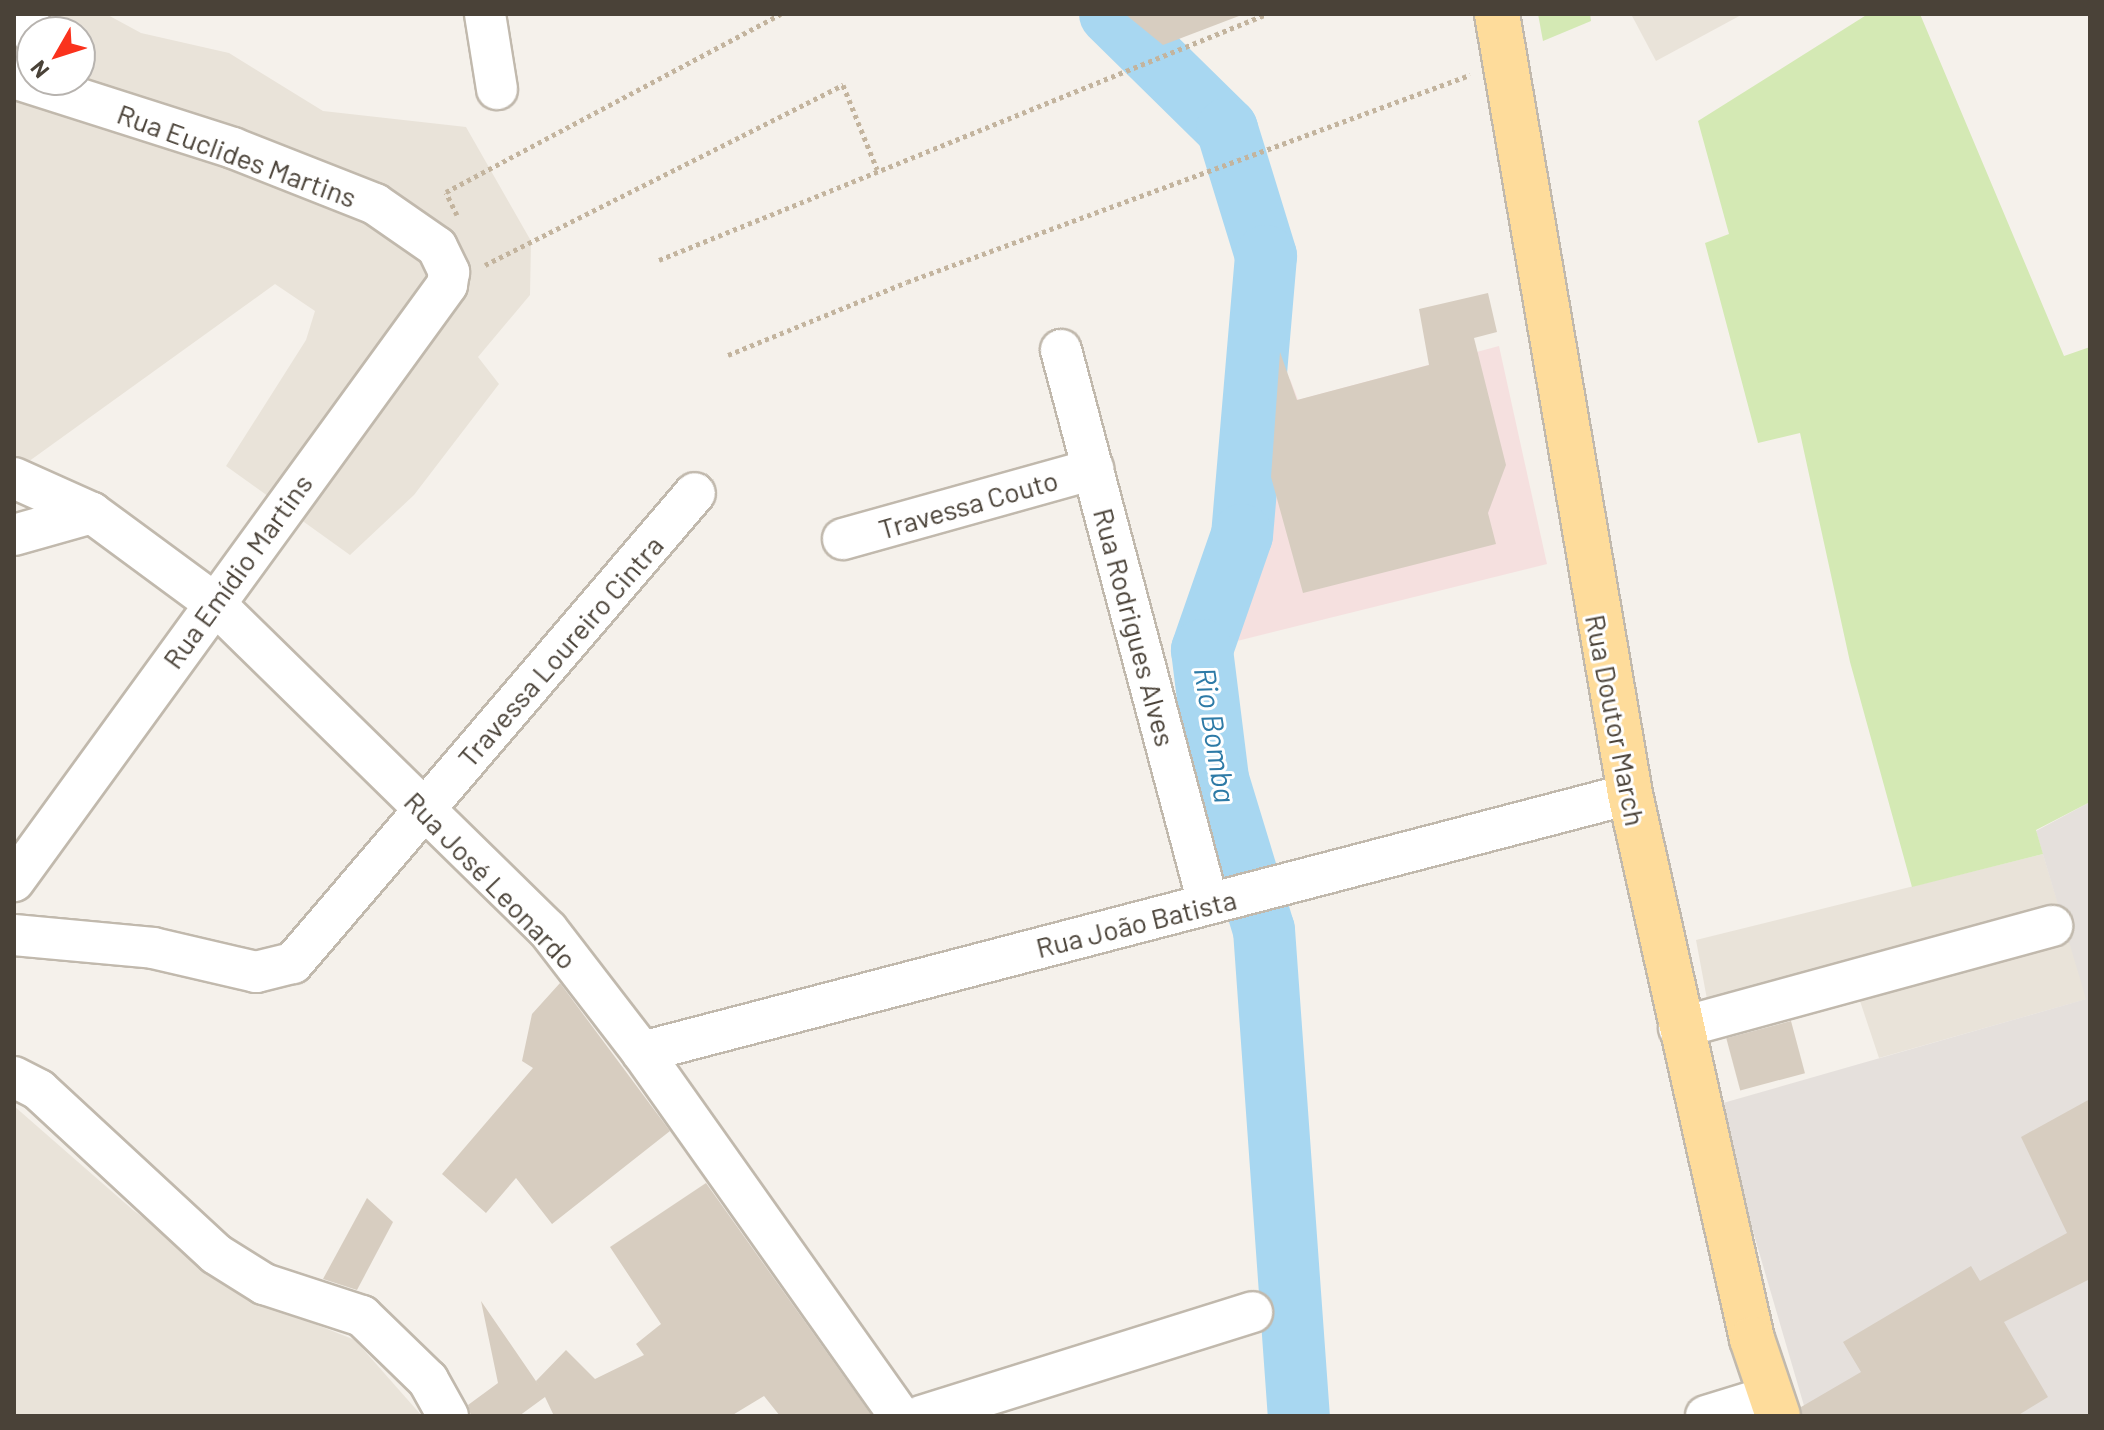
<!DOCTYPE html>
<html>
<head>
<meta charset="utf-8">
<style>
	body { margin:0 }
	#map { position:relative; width:2104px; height:1430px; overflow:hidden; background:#f5f1eb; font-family:Barlow,sans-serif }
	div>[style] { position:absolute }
	.residential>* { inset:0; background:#e9e3d9 }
	.industrial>* { inset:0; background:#e5e0dc }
	.medical>* { inset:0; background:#f5e0df }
	.green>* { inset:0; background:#d4e9b4 }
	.river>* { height:62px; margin:-31px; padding:0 31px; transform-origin:31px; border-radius:31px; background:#a8d7f1 }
	.building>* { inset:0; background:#d7cdc0; transform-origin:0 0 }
	.path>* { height:5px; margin-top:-2.5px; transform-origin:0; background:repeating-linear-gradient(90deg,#c3b49e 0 4px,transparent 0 8px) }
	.roads { filter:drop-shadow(2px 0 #c1b9ad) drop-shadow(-2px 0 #c1b9ad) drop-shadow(0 2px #c1b9ad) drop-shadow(0 -2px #c1b9ad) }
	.minor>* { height:40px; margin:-20px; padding:0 20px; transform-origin:20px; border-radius:20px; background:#fff }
	.major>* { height:44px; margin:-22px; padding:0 22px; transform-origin:22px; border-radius:22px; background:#fedc9b }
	span { translate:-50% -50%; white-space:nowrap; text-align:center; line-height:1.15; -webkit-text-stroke:6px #fff; paint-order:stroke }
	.street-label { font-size:28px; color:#4a4238 }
	.water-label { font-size:30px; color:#2d7aa6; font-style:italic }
	.frame { position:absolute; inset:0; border:16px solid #4a4238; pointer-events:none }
	.north { position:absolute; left:16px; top:16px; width:80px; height:80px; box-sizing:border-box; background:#fff; border:2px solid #b7b3af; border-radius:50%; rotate:231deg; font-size:22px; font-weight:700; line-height:32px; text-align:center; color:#4a4238 }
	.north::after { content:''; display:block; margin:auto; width:28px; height:36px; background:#fa321d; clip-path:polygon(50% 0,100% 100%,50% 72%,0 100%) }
</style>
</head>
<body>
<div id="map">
	<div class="residential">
		<div style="clip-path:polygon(evenodd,14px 14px,106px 14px,141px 33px,229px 53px,323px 111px,466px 127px,531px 241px,530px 295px,478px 357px,499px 384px,414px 495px,350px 555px,226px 466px,306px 340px,315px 311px,275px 284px,14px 472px,14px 14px,32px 32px,80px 32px,80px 80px,32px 80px,32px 32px)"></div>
		<div style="clip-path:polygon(1631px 14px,1743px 14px,1656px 61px)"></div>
		<div style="clip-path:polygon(2043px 854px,2087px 999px,1879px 1058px,1856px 989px,1709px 1010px,1696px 940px)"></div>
		<div style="clip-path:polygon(14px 1106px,133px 1210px,252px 1299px,355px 1340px,422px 1416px,14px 1416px)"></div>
	</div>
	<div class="industrial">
		<div style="clip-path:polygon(2090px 802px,2090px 1416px,1807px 1416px,1716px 1105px,2086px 999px,2036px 831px)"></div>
	</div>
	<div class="medical">
		<div style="clip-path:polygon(1499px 346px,1547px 564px,1229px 643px,1270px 534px,1278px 383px,1290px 379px,1298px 400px)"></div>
	</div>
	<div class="green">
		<div style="clip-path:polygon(1538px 14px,1590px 14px,1591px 21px,1543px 41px)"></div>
		<div style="clip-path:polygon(1868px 14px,1920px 14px,2064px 356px,2090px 347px,2090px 802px,2036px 830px,2043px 854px,1912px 887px,1850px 662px,1800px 433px,1758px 443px,1705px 243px,1729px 234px,1698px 121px)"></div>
	</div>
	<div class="river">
		<div style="left:1110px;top:14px;width:164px;rotate:44.5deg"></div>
		<div style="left:1227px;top:129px;width:133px;rotate:72.9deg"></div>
		<div style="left:1266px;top:256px;width:280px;rotate:94.9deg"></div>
		<div style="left:1242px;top:535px;width:122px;rotate:109.2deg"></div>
		<div style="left:1202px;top:650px;width:130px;rotate:82.9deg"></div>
		<div style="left:1218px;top:779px;width:158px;rotate:73.1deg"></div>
		<div style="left:1264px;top:930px;width:487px;rotate:85.9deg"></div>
	</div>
	<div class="building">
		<div style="clip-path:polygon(1125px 14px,1238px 14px,1239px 16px,1163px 45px)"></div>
		<div style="clip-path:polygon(1488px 293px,1497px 332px,1474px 338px,1506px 465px,1488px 513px,1496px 544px,1303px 593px,1271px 477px,1280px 352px,1297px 400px,1429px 365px,1419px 309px)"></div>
		<div style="clip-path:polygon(560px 983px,670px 1131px,552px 1224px,516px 1178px,486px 1213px,442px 1174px,533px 1068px,522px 1061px,532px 1014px)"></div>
		<div style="left:1791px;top:1021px;width:54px;height:67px;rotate:75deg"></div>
		<div style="clip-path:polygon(2090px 1099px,2090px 1279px,2004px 1322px,2048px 1397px,2017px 1416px,1802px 1416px,1801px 1407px,1861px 1372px,1843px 1342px,1971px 1266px,1980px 1281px,2067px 1233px,2021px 1137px)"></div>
		<div style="clip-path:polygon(706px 1183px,872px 1416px,780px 1416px,764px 1396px,731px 1416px,554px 1416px,545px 1397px,519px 1416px,471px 1416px,468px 1405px,498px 1383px,481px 1301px,540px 1387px,536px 1381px,566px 1350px,595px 1379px,644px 1355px,636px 1344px,661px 1324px,610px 1247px)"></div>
		<div style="clip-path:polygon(367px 1198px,393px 1222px,357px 1290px,323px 1279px)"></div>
	</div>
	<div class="path">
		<div style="left:457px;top:215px;width:25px;rotate:-116deg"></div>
		<div style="left:446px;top:192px;width:379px;rotate:-28deg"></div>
		<div style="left:659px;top:260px;width:656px;rotate:-22.03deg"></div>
		<div style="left:485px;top:265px;width:401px;rotate:-26.7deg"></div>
		<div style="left:843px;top:85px;width:91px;rotate:68deg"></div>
		<div style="left:728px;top:355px;width:193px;rotate:-22.2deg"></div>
		<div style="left:907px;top:282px;width:600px;rotate:-20.19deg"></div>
	</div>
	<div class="roads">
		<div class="minor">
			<div style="left:27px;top:14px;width:20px;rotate:75deg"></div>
			<div style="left:485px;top:14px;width:76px;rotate:80.9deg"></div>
			<div style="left:14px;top:78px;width:230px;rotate:17.7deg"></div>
			<div style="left:233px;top:148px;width:153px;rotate:21.5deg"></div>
			<div style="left:375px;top:204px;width:75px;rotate:34.7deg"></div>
			<div style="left:437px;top:247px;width:28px;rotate:64deg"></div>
			<div style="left:449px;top:272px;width:13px;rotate:99deg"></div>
			<div style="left:447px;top:285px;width:737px;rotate:126deg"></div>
			<div style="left:1061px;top:350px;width:572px;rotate:75.11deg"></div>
			<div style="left:14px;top:478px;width:85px;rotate:24.2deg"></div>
			<div style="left:92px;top:513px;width:152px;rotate:36.4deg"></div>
			<div style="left:214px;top:603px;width:467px;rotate:44.4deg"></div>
			<div style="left:548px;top:930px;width:154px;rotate:52.4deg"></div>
			<div style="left:642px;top:1052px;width:446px;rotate:54.7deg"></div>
			<div style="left:14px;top:535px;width:81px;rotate:-15.8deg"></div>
			<div style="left:843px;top:539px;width:260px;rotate:-15.6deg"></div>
			<div style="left:14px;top:935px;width:140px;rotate:5.3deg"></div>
			<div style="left:153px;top:948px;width:106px;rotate:13.1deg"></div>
			<div style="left:256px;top:972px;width:38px;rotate:-14deg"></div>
			<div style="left:293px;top:963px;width:618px;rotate:-49.46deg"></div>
			<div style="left:1679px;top:1028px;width:387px;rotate:-15.3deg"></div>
			<div style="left:642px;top:1052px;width:1021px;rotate:-14.64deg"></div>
			<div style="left:14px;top:1077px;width:28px;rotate:27deg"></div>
			<div style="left:39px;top:1090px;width:241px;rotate:42.8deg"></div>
			<div style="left:216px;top:1254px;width:57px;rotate:32deg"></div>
			<div style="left:264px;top:1284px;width:103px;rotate:18.1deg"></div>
			<div style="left:362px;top:1316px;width:92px;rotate:44.1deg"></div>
			<div style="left:428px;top:1380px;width:41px;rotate:60.9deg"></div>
			<div style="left:921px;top:1416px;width:347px;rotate:-17.4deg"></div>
			<div style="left:1706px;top:1416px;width:68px;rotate:-17.1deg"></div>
		</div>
		<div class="major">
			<div style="left:1497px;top:14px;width:791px;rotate:80.32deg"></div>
			<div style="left:1630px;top:794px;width:558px;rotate:77.38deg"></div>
			<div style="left:1752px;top:1339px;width:81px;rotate:71.3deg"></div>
		</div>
	</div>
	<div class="street-label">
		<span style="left:237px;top:155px;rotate:20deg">Rua Euclides Martins</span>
		<span style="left:968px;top:504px;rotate:-16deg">Travessa Couto</span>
		<span style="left:237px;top:571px;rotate:-54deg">Rua Emídio Martins</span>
		<span style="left:1135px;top:627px;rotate:75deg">Rua Rodrigues Alves</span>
		<span style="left:560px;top:651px;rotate:-49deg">Travessa Loureiro Cintra</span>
		<span style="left:1616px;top:720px;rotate:79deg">Rua Doutor March</span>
		<span style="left:491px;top:880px;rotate:46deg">Rua José Leonardo</span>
		<span style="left:1136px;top:923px;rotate:-14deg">Rua João Batista</span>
	</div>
	<div class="water-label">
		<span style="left:1216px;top:735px;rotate:81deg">Rio Bomba</span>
	</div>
	<div class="frame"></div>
	<div class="north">N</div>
</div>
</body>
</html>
